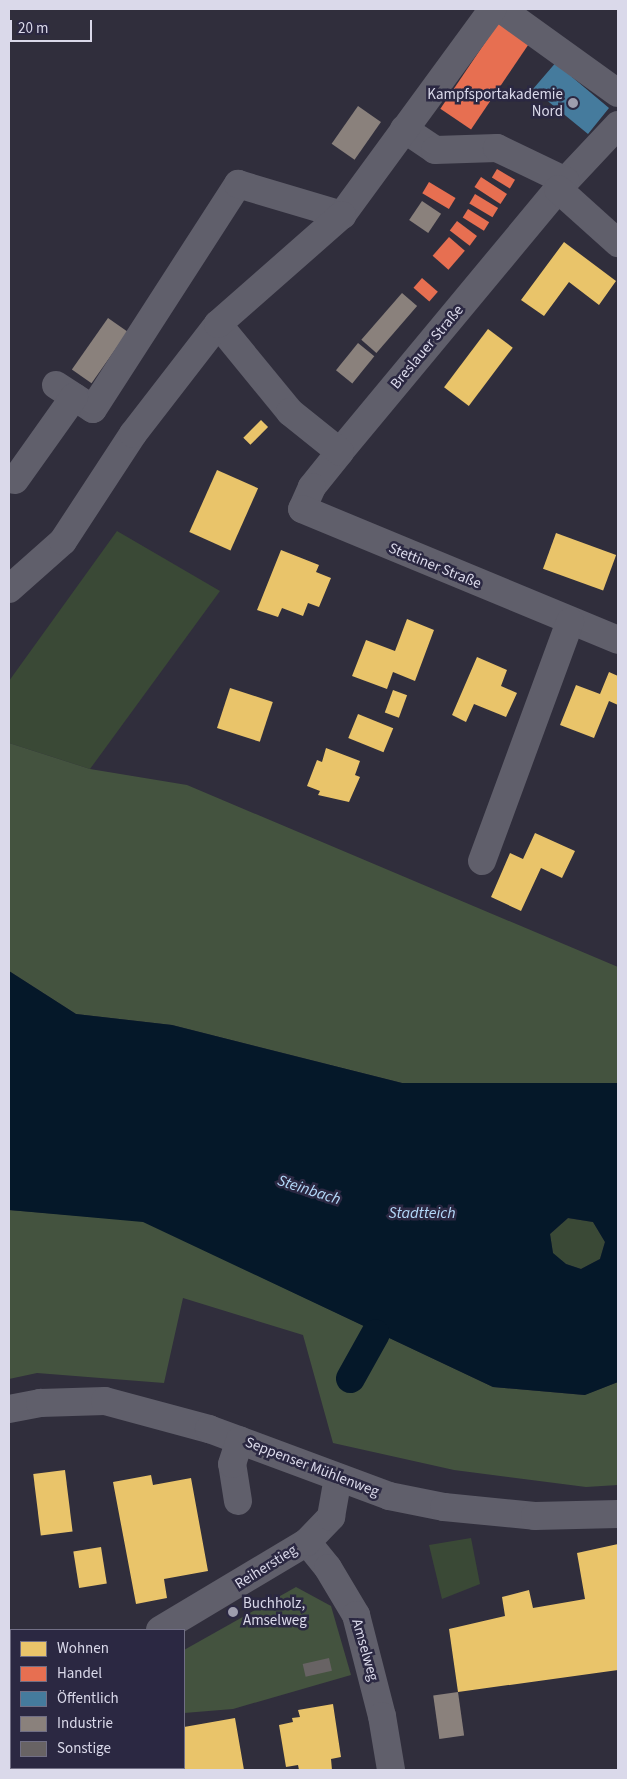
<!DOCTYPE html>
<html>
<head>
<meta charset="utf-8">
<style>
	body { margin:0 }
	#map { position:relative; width:627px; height:1779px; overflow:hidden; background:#302e3c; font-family:"Source Sans 3",sans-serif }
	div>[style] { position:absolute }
	.green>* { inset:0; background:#3a4936 }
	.forest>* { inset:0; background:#44533f }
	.water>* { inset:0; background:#051829 }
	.homes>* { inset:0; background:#e9c46a; transform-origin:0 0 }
	.shops>* { inset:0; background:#e76f51; transform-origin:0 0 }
	.public>* { inset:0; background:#457b9d }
	.industry>* { inset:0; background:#8a817c; transform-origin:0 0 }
	.canal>* { height:29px; margin:-14.5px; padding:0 14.5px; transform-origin:14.5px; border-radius:14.5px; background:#051829 }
	.building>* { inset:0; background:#686364; transform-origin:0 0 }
	.minor>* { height:28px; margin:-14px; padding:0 14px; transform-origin:14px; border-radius:14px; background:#605f6b }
	.dots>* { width:14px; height:14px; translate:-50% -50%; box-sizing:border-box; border:2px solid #2b2842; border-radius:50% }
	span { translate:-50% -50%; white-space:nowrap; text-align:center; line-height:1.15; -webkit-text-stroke:5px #2b2842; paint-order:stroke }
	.poi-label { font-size:15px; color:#dad9ea }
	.right { translate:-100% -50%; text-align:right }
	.left { translate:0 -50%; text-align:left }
	.street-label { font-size:15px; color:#dad9ea }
	.water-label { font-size:16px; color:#b4d9fa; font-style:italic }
	.frame { position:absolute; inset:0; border:10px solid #dad9ea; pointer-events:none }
	.legend { position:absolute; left:10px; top:1629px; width:175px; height:140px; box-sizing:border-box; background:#2b2842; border:1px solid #716f85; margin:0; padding:6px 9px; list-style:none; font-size:15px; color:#dad9ea }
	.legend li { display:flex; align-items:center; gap:10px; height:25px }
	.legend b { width:25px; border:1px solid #716f85 }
	.scale { position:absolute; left:10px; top:20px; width:82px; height:22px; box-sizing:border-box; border:2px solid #dad9ea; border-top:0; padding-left:6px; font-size:15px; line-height:18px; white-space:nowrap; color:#dad9ea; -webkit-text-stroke:4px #2b2842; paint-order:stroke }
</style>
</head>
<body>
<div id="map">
	<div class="green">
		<div style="clip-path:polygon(117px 531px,220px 591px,90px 769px,9px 743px,9px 681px)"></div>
		<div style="clip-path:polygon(568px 1218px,593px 1222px,605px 1242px,600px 1259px,581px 1269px,566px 1264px,553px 1254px,550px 1234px)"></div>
		<div style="clip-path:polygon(471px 1538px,480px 1584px,442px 1599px,429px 1545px)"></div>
	</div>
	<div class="forest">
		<div style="clip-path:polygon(9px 743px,90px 769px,187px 785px,618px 967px,618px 1083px,402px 1083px,172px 1025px,76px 1014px,9px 971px)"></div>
		<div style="clip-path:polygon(9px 1210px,143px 1221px,493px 1387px,584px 1395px,618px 1382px,618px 1485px,586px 1487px,454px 1470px,333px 1443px,303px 1335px,183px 1298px,164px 1383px,37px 1373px,9px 1379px)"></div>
		<div style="clip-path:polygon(296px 1587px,331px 1606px,351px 1675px,233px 1709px,184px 1713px,184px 1650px)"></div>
	</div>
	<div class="water">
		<div style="clip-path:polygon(evenodd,9px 971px,76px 1014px,172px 1025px,402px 1083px,618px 1083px,618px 1382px,585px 1395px,493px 1387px,143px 1222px,9px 1210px,9px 971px,568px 1218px,593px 1222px,605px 1242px,600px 1259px,581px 1269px,566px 1264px,553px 1253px,550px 1234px,568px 1218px)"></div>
	</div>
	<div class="homes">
		<div style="clip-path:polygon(564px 242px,616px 281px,599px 305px,569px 282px,544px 316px,521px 300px)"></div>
		<div style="left:488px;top:329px;width:31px;height:73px;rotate:37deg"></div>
		<div style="left:261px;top:420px;width:10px;height:25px;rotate:45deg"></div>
		<div style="left:217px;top:470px;width:45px;height:68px;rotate:24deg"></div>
		<div style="left:556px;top:533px;width:64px;height:38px;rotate:20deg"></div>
		<div style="clip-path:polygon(281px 550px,319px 565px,316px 572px,331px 578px,319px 607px,308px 603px,303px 616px,282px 608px,278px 617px,257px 610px)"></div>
		<div style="clip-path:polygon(407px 619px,434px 630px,415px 681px,393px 672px,387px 689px,352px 676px,366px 640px,395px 651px)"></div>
		<div style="clip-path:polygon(477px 657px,507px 670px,501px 686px,517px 693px,506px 717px,474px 704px,466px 722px,452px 715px)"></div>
		<div style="clip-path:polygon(609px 672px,618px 676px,618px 705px,609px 701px,594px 738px,560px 725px,576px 685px,600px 694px)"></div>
		<div style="left:230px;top:688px;width:45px;height:42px;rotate:18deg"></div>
		<div style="left:393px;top:690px;width:15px;height:24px;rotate:20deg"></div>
		<div style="left:358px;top:714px;width:38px;height:26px;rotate:22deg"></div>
		<div style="clip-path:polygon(326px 748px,360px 761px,355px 775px,360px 777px,349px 802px,318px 795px,320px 791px,307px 786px,317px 760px,322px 762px)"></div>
		<div style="clip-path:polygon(535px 833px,575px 851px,562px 878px,541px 868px,521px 911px,491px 897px,510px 853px,523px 859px)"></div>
		<div style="left:65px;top:1470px;width:62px;height:32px;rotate:83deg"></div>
		<div style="clip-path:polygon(151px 1475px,153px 1485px,191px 1478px,208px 1571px,164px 1579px,167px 1598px,136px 1604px,113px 1482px)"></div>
		<div style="clip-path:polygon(618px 1544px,618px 1670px,458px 1692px,449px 1629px,505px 1616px,502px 1597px,529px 1590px,533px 1608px,585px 1599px,577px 1553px)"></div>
		<div style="left:101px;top:1547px;width:37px;height:28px;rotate:81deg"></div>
		<div style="clip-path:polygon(9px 1634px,11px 1637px,9px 1679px)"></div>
		<div style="clip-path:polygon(333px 1704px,341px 1757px,331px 1759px,332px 1770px,299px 1770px,298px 1765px,286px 1767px,279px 1725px,293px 1722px,292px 1718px,300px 1717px,298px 1710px)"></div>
		<div style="clip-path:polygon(235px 1718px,244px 1770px,178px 1770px,184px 1768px,184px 1727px)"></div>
		<div style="left:89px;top:1768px;width:57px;height:2px"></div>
	</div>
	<div class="shops">
		<div style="left:503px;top:16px;width:37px;height:112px;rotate:34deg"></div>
		<div style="left:497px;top:169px;width:21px;height:10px;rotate:31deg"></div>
		<div style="left:481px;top:177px;width:31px;height:12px;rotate:33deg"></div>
		<div style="left:429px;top:182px;width:31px;height:13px;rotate:31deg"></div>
		<div style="left:475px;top:194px;width:27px;height:11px;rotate:31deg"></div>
		<div style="left:468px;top:209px;width:25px;height:10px;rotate:32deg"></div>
		<div style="left:457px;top:221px;width:25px;height:12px;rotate:37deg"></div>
		<div style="left:449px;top:237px;width:21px;height:25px;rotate:41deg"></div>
		<div style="left:422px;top:278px;width:21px;height:13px;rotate:41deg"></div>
	</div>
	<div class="public">
		<div style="clip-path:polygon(558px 60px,574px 74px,572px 77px,609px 108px,588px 134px,533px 89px)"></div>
	</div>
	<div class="industry">
		<div style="left:358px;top:106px;width:28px;height:46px;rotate:35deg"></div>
		<div style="left:422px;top:201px;width:23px;height:23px;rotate:34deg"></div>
		<div style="left:402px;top:293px;width:20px;height:62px;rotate:41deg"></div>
		<div style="left:108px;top:318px;width:24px;height:63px;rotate:35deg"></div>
		<div style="left:358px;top:343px;width:21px;height:35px;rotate:39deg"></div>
		<div style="left:458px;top:1692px;width:44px;height:25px;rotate:82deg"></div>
	</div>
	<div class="canal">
		<div style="left:350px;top:1378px;width:51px;rotate:-60.9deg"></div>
	</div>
	<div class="building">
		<div style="left:329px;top:1658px;width:13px;height:27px;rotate:77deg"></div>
	</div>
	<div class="minor">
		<div style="left:501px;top:9px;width:144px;rotate:35.7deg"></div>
		<div style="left:618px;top:125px;width:88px;rotate:133.2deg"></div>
		<div style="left:558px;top:189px;width:342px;rotate:129.7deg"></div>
		<div style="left:340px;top:452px;width:45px;rotate:128.7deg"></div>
		<div style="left:312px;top:487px;width:24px;rotate:114deg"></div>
		<div style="left:302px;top:509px;width:342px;rotate:22.5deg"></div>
		<div style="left:404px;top:129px;width:37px;rotate:34deg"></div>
		<div style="left:435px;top:150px;width:62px;rotate:-1.8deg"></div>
		<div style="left:497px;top:148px;width:76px;rotate:25.6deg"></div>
		<div style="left:558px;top:189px;width:81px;rotate:42deg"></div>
		<div style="left:218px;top:324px;width:114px;rotate:50.7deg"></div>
		<div style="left:290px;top:412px;width:64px;rotate:38.7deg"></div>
		<div style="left:56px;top:385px;width:44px;rotate:33deg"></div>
		<div style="left:93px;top:409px;width:268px;rotate:-57.2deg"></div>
		<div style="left:238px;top:184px;width:109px;rotate:16.6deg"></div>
		<div style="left:342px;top:215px;width:255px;rotate:-53.8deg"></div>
		<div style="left:15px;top:480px;width:102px;rotate:-54.6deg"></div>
		<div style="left:9px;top:589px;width:72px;rotate:-41.6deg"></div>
		<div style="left:63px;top:541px;width:128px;rotate:-56.8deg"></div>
		<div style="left:133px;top:434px;width:139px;rotate:-52.3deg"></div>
		<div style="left:218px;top:324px;width:165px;rotate:-41.3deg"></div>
		<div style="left:482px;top:861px;width:255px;rotate:-69.8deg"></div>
		<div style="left:9px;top:1409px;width:32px;rotate:-11deg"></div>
		<div style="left:40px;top:1403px;width:65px;rotate:-1.8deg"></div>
		<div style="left:105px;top:1401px;width:108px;rotate:15.1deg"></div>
		<div style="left:209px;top:1429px;width:192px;rotate:20.4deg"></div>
		<div style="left:389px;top:1496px;width:56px;rotate:11.3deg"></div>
		<div style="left:444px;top:1507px;width:91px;rotate:5.6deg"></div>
		<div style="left:535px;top:1516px;width:83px;rotate:-1.4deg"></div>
		<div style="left:238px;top:1501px;width:37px;rotate:-99deg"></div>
		<div style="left:232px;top:1464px;width:25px;rotate:-72deg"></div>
		<div style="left:307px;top:1542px;width:33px;rotate:51deg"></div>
		<div style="left:328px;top:1568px;width:55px;rotate:59.2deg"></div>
		<div style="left:356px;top:1615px;width:104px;rotate:75.6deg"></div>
		<div style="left:382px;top:1716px;width:55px;rotate:80.5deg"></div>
		<div style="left:160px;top:1630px;width:171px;rotate:-30.9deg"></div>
		<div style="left:307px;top:1542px;width:35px;rotate:-46deg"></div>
		<div style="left:331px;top:1517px;width:40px;rotate:-80deg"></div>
		<div style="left:9px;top:1731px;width:4px;rotate:-56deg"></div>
	</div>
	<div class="dots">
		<div style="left:573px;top:103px;background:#9e9dad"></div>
		<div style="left:233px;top:1612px;background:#9e9dad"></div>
	</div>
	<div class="poi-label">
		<span class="right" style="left:563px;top:103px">Kampfsportakademie<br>Nord</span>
		<span class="left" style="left:243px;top:1612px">Buchholz,<br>Amselweg</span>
	</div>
	<div class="street-label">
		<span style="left:427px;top:347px;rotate:-50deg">Breslauer Straße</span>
		<span style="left:435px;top:566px;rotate:22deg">Stettiner Straße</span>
		<span style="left:312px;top:1467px;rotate:21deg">Seppenser Mühlenweg</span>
		<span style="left:266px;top:1567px;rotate:-32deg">Reiherstieg</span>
		<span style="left:365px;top:1650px;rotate:74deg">Amselweg</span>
	</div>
	<div class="water-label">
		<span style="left:309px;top:1190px;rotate:18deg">Steinbach</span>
		<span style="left:422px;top:1213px">Stadtteich</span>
	</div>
	<div class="frame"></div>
	<ul class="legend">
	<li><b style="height:14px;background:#e9c46a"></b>Wohnen</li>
	<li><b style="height:14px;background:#e76f51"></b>Handel</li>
	<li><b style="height:14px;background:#457b9d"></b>Öffentlich</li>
	<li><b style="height:14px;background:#8a817c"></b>Industrie</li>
	<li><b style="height:14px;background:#686364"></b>Sonstige</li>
	</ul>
	<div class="scale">20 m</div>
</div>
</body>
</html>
